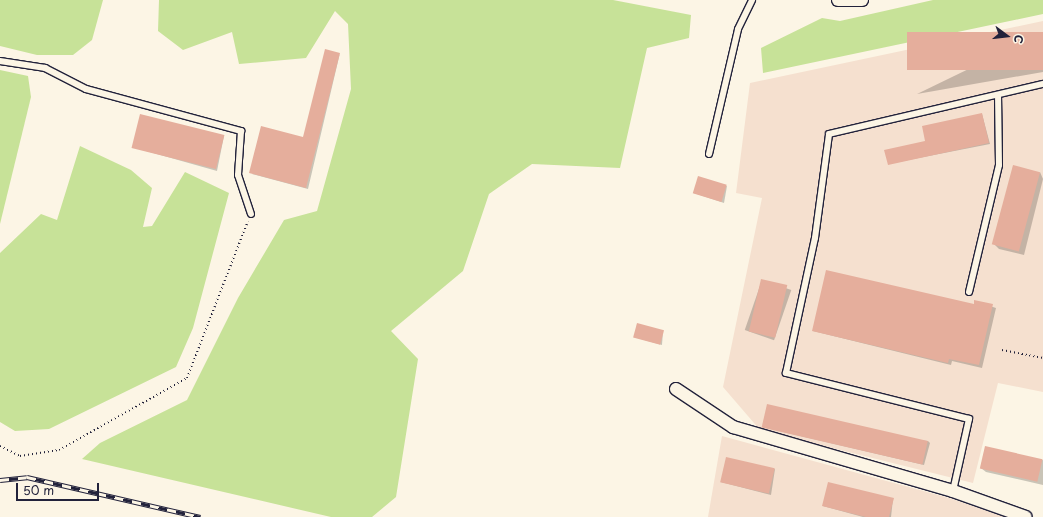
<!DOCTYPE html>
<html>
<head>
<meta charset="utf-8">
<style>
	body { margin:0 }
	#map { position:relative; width:1043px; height:517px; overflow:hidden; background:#fcf5e5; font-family:"Playpen Sans",sans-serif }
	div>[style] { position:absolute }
	.built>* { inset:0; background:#f5e0cf }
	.green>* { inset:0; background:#c7e298 }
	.shadow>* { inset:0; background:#0003; transform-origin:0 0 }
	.building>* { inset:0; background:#e5ae9c; transform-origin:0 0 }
	.path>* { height:2px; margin-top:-1px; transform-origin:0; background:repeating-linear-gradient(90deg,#22223b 0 1px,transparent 0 4px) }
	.roads { filter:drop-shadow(1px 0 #22223b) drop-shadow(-1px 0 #22223b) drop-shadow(0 1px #22223b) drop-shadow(0 -1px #22223b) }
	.service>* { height:6px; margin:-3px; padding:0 3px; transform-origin:3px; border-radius:3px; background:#fcf5e5 }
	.minor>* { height:12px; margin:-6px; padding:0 6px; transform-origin:6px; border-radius:6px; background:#fcf5e5 }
	.rail>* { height:4.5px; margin-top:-2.25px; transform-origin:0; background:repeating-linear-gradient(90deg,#fcf5e5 0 9px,#22223b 0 18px); box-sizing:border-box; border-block:1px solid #22223b }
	span { translate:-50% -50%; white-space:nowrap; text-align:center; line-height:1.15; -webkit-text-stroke:3px #fcf5e5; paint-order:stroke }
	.north { position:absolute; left:987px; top:16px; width:40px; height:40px; -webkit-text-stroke:3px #fcf5e5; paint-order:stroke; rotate:105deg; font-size:11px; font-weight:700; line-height:16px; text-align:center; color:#22223b }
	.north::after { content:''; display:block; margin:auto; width:14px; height:18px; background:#22223b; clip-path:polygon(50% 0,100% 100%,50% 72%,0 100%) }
	.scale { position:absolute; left:16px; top:483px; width:83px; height:18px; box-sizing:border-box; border:2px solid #22223b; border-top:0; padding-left:5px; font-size:12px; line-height:14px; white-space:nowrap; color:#22223b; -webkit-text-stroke:3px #fcf5e5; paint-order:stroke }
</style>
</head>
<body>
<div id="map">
	<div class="built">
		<div style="clip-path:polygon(1043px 21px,1043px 392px,998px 383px,973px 483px,760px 430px,723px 387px,762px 198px,736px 193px,750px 83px)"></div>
		<div style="clip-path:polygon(722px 436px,949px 498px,1005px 517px,708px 517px)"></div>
	</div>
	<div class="green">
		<div style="clip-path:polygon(0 0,103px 0,92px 40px,73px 55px,37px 55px,0 46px)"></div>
		<div style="clip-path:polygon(159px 0,613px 0,691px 15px,689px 38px,647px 48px,620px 168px,532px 164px,489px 194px,463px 271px,391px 331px,418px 359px,396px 497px,372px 517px,331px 517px,82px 459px,100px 443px,187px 400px,238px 298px,284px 220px,317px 211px,351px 89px,348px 24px,335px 11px,306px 58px,239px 64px,232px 32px,183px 50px,158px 31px)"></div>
		<div style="clip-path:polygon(933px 0,1043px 0,1043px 14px,763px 73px,761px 48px,822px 18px,840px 21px)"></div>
		<div style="clip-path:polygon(0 70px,28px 76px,31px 97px,0 224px)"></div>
		<div style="clip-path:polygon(80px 146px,131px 170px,152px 188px,143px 227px,152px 226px,185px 172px,229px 193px,193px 328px,176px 367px,49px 429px,15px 431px,0 422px,0 253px,41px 214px,57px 220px)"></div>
	</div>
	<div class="shadow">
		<div style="clip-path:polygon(1043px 33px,1043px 72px,917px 94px)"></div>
		<div style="clip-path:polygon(340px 53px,308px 189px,252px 174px,303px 138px)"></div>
		<div style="clip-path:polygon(982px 114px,990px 144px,888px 164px,926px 142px)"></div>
		<div style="clip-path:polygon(224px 136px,217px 171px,132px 147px)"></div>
		<div style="clip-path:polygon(1040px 172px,1043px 179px,1024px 255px,999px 249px,995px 245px)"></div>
		<div style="clip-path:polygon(727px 186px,724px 203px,694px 193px)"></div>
		<div style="left:762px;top:280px;width:31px;height:53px;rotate:19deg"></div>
		<div style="clip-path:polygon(975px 301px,996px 308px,982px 368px,952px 361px,951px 365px,813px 331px,974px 305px)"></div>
		<div style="clip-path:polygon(663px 331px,662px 345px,634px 337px)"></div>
		<div style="clip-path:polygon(762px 427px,928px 441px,930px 443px,924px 465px)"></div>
		<div style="clip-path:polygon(1043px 460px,1043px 485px,986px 472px,981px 468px)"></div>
		<div style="clip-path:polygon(775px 469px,771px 495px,721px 482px)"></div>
		<div style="clip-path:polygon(893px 499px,891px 517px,863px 517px,823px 506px)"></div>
	</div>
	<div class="building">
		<div style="left:1043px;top:32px;width:38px;height:136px;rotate:90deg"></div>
		<div style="clip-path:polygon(325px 49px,340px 53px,306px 188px,249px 173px,261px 126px,303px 137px)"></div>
		<div style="clip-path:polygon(982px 113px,989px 143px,888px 165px,884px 150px,925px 141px,922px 126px)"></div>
		<div style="left:140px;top:114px;width:87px;height:35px;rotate:14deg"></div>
		<div style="left:1013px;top:165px;width:28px;height:82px;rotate:15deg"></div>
		<div style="left:698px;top:176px;width:30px;height:18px;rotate:17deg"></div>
		<div style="clip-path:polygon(826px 270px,974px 304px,974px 300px,993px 304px,979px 365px,949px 359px,948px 363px,812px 331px)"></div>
		<div style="left:761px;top:279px;width:27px;height:54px;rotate:13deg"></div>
		<div style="left:637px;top:323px;width:28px;height:15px;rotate:15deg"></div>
		<div style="left:767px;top:404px;width:165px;height:24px;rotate:13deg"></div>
		<div style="left:985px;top:446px;width:59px;height:23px;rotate:13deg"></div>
		<div style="left:726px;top:457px;width:50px;height:26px;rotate:13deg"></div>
		<div style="clip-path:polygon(828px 482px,894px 498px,889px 517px,866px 517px,822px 506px)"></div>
	</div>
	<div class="path">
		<div style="left:1002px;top:350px;width:42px;rotate:11deg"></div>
		<div style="left:0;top:446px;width:22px;rotate:27deg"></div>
		<div style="left:20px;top:456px;width:39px;rotate:-9deg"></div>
		<div style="left:59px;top:450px;width:147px;rotate:-29.4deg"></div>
		<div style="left:187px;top:378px;width:168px;rotate:-68.8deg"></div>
	</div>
	<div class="roads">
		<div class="service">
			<div style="left:0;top:61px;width:46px;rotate:8.8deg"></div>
			<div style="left:45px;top:68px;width:46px;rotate:27.1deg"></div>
			<div style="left:86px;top:89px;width:161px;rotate:15.2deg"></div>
			<div style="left:241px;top:131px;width:44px;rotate:93.9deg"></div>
			<div style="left:238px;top:175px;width:41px;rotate:71.6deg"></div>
			<div style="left:709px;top:154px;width:128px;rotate:-76.9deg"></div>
			<div style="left:738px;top:29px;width:32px;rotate:-64deg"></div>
			<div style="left:969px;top:292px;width:130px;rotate:-76.7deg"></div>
			<div style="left:999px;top:165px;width:70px;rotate:-90.8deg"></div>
			<div style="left:953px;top:491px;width:74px;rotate:-77.5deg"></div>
			<div style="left:969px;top:419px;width:189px;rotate:-165.9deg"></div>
			<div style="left:786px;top:373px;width:138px;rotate:-77.9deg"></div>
			<div style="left:815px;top:238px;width:105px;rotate:-82.3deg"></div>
			<div style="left:829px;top:134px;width:220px;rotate:-13.2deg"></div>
		</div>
		<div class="minor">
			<div style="left:838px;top:0;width:24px"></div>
			<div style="left:676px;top:389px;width:69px;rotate:33.7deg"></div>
			<div style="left:733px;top:427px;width:229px;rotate:16.2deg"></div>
			<div style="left:953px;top:491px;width:77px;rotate:19.6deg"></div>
		</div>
	</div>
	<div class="rail">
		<div style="left:0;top:480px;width:27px;rotate:-6deg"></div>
		<div style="left:27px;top:477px;width:178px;rotate:13deg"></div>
	</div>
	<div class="north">С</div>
	<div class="scale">50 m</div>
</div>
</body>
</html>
